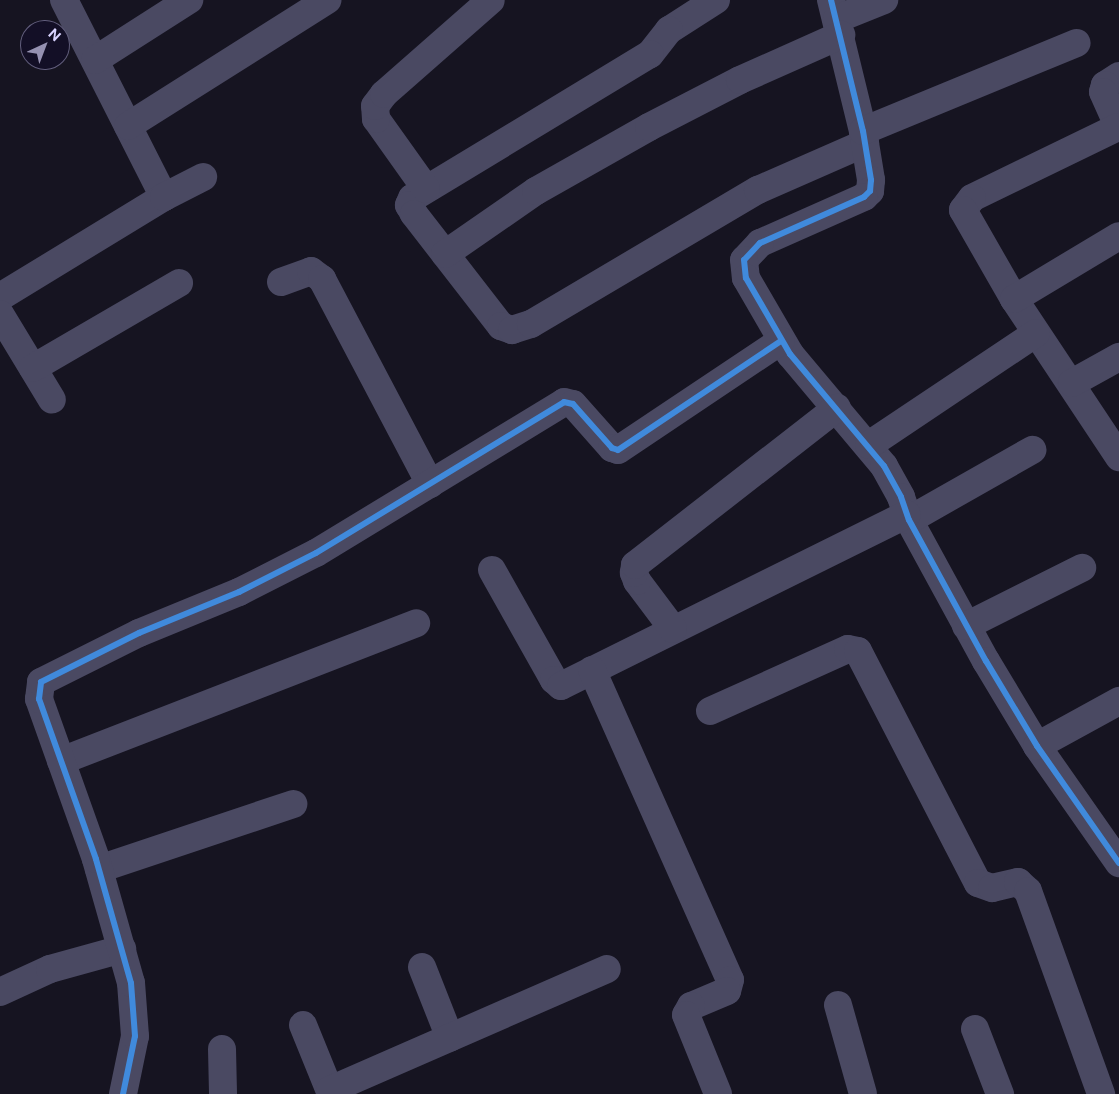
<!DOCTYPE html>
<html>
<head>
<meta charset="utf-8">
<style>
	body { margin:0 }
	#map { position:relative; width:1119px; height:1094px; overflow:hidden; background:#161421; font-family:"Public Sans",sans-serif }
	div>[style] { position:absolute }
	.street>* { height:28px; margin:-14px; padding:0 14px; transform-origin:14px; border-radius:14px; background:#4a4962 }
	.cycleway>* { height:6px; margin:-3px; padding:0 3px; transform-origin:3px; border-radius:3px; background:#408adc }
	span { translate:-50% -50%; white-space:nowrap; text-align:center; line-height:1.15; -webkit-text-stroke:4px #130f26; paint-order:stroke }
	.north { position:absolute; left:20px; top:20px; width:50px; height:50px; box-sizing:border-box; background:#130f26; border:1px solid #625e7d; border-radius:50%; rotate:43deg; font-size:14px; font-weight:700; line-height:20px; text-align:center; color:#d9d4ff }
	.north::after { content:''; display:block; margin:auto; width:18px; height:22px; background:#9591b1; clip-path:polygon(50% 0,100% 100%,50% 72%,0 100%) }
</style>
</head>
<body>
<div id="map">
	<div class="street">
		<div style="left:64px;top:0;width:221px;rotate:63.1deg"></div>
		<div style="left:716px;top:0;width:56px;rotate:147.4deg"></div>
		<div style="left:669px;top:30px;width:31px;rotate:128deg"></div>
		<div style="left:650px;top:54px;width:278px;rotate:148.8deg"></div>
		<div style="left:412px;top:198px;width:8px;rotate:113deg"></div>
		<div style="left:409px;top:205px;width:10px;rotate:61deg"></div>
		<div style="left:414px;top:214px;width:142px;rotate:52.2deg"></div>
		<div style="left:501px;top:326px;width:12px;rotate:20deg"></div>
		<div style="left:512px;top:330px;width:20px;rotate:-18deg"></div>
		<div style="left:531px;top:324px;width:264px;rotate:-30.6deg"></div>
		<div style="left:758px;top:190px;width:117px;rotate:-23.7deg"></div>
		<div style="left:831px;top:0;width:135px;rotate:76.3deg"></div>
		<div style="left:863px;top:131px;width:50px;rotate:80.7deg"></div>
		<div style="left:871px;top:180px;width:11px;rotate:95deg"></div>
		<div style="left:870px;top:191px;width:8px;rotate:135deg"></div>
		<div style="left:864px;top:197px;width:114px;rotate:156.1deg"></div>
		<div style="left:760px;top:243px;width:23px;rotate:133deg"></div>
		<div style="left:744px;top:260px;width:18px;rotate:84deg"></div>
		<div style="left:746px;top:278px;width:88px;rotate:59.9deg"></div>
		<div style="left:790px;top:354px;width:146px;rotate:50deg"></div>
		<div style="left:884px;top:466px;width:35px;rotate:61deg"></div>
		<div style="left:901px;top:497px;width:24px;rotate:71deg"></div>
		<div style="left:909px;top:520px;width:161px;rotate:61.4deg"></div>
		<div style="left:986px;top:661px;width:99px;rotate:59deg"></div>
		<div style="left:1037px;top:746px;width:143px;rotate:55deg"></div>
		<div style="left:837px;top:19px;width:51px;rotate:-22deg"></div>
		<div style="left:95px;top:60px;width:112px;rotate:-32.6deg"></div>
		<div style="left:1119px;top:76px;width:17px;rotate:147deg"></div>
		<div style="left:1105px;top:85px;width:7px;rotate:106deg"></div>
		<div style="left:1103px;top:92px;width:39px;rotate:66deg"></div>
		<div style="left:128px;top:126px;width:236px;rotate:-32.3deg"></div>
		<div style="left:1118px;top:127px;width:162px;rotate:154.1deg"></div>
		<div style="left:972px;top:198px;width:15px;rotate:127deg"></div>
		<div style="left:963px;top:210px;width:103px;rotate:60.2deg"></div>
		<div style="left:1014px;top:299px;width:190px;rotate:56.4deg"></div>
		<div style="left:863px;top:131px;width:231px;rotate:-22.4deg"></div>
		<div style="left:426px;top:189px;width:86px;rotate:-125.5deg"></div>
		<div style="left:376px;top:119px;width:13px;rotate:-94deg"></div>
		<div style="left:375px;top:106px;width:15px;rotate:-53deg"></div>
		<div style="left:384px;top:94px;width:142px;rotate:-41.3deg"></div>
		<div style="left:445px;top:254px;width:111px;rotate:-34.7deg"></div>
		<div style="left:536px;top:191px;width:130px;rotate:-29.5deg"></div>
		<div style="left:649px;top:127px;width:102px;rotate:-27.3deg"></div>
		<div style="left:740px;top:80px;width:111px;rotate:-24deg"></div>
		<div style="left:281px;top:282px;width:32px;rotate:-20deg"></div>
		<div style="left:311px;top:271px;width:14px;rotate:36deg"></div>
		<div style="left:322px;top:279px;width:232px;rotate:62.2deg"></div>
		<div style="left:0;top:297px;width:192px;rotate:-31.4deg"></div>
		<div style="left:164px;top:197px;width:44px;rotate:-27.1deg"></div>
		<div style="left:1014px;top:299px;width:122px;rotate:-31deg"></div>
		<div style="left:0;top:314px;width:100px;rotate:58.8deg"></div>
		<div style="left:33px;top:368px;width:169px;rotate:-30.2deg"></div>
		<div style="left:1072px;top:383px;width:54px;rotate:-29deg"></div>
		<div style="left:869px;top:445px;width:201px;rotate:-33.8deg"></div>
		<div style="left:909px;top:520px;width:142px;rotate:-29.6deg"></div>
		<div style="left:492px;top:570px;width:126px;rotate:60.6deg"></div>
		<div style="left:554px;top:680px;width:9px;rotate:41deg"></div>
		<div style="left:561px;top:686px;width:386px;rotate:-26.4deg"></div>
		<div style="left:966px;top:626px;width:130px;rotate:-26.6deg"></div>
		<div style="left:673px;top:629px;width:60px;rotate:-126.9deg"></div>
		<div style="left:637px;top:581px;width:9px;rotate:-111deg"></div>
		<div style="left:634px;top:573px;width:8px;rotate:-83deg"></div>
		<div style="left:635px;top:565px;width:256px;rotate:-37.9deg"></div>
		<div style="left:592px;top:670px;width:339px;rotate:66deg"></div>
		<div style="left:730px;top:980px;width:11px;rotate:105deg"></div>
		<div style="left:727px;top:991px;width:39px;rotate:157deg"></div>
		<div style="left:691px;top:1006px;width:10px;rotate:119deg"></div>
		<div style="left:686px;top:1015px;width:85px;rotate:67.9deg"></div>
		<div style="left:710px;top:711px;width:151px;rotate:-24.2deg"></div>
		<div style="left:848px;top:649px;width:10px;rotate:11deg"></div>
		<div style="left:858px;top:651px;width:261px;rotate:62.7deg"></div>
		<div style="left:978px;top:883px;width:15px;rotate:20deg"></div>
		<div style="left:992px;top:888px;width:27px;rotate:-13deg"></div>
		<div style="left:1018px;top:882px;width:13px;rotate:42deg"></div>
		<div style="left:1028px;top:891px;width:216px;rotate:70.2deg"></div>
		<div style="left:1037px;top:746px;width:94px;rotate:-28.8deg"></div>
		<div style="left:61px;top:761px;width:381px;rotate:-21.2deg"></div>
		<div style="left:99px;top:869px;width:205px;rotate:-18.5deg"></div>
		<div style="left:422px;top:967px;width:76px;rotate:68.5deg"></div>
		<div style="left:0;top:992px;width:55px;rotate:-24.7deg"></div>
		<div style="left:50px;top:969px;width:75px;rotate:-15.5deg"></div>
		<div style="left:838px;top:1005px;width:92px;rotate:74.3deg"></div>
		<div style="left:303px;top:1025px;width:74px;rotate:67.9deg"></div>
		<div style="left:975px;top:1029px;width:70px;rotate:69deg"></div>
		<div style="left:222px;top:1049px;width:45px;rotate:88.7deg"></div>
		<div style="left:330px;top:1090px;width:302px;rotate:-23.6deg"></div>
		<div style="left:123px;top:1094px;width:59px;rotate:-78.3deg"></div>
		<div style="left:135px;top:1036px;width:53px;rotate:-94.3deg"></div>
		<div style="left:131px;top:983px;width:129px;rotate:-105.8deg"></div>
		<div style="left:96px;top:859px;width:170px;rotate:-109.6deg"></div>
		<div style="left:39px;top:699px;width:17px;rotate:-83deg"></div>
		<div style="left:41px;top:682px;width:110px;rotate:-26.6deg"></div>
		<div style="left:139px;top:633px;width:108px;rotate:-22.3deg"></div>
		<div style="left:239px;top:592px;width:86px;rotate:-26.9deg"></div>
		<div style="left:316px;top:553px;width:290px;rotate:-31.3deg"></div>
		<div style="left:564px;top:402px;width:9px;rotate:13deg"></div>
		<div style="left:573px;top:404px;width:59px;rotate:48.4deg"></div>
		<div style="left:612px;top:448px;width:6px;rotate:18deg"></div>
		<div style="left:618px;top:450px;width:196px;rotate:-33.8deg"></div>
	</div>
	<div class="cycleway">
		<div style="left:831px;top:0;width:135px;rotate:76.3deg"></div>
		<div style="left:863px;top:131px;width:50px;rotate:80.7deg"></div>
		<div style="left:871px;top:180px;width:11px;rotate:95deg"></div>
		<div style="left:870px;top:191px;width:8px;rotate:135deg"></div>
		<div style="left:864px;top:197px;width:114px;rotate:156.1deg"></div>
		<div style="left:760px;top:243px;width:23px;rotate:133deg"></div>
		<div style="left:744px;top:260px;width:18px;rotate:84deg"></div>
		<div style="left:746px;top:278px;width:88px;rotate:59.9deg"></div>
		<div style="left:790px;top:354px;width:146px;rotate:50deg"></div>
		<div style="left:884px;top:466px;width:35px;rotate:61deg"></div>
		<div style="left:901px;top:497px;width:24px;rotate:71deg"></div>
		<div style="left:909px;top:520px;width:161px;rotate:61.4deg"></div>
		<div style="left:986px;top:661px;width:99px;rotate:59deg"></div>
		<div style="left:1037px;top:746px;width:143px;rotate:55deg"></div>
		<div style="left:123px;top:1094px;width:59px;rotate:-78.3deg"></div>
		<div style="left:135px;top:1036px;width:53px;rotate:-94.3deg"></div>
		<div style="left:131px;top:983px;width:129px;rotate:-105.8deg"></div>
		<div style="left:96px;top:859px;width:170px;rotate:-109.6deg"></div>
		<div style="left:39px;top:699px;width:17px;rotate:-83deg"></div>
		<div style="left:41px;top:682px;width:110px;rotate:-26.6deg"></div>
		<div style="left:139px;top:633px;width:108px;rotate:-22.3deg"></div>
		<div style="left:239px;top:592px;width:86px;rotate:-26.9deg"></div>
		<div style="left:316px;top:553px;width:290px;rotate:-31.3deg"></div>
		<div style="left:564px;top:402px;width:9px;rotate:13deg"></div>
		<div style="left:573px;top:404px;width:59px;rotate:48.4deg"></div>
		<div style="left:612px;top:448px;width:6px;rotate:18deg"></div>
		<div style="left:618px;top:450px;width:196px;rotate:-33.8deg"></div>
	</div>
	<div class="north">N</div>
</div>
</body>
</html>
